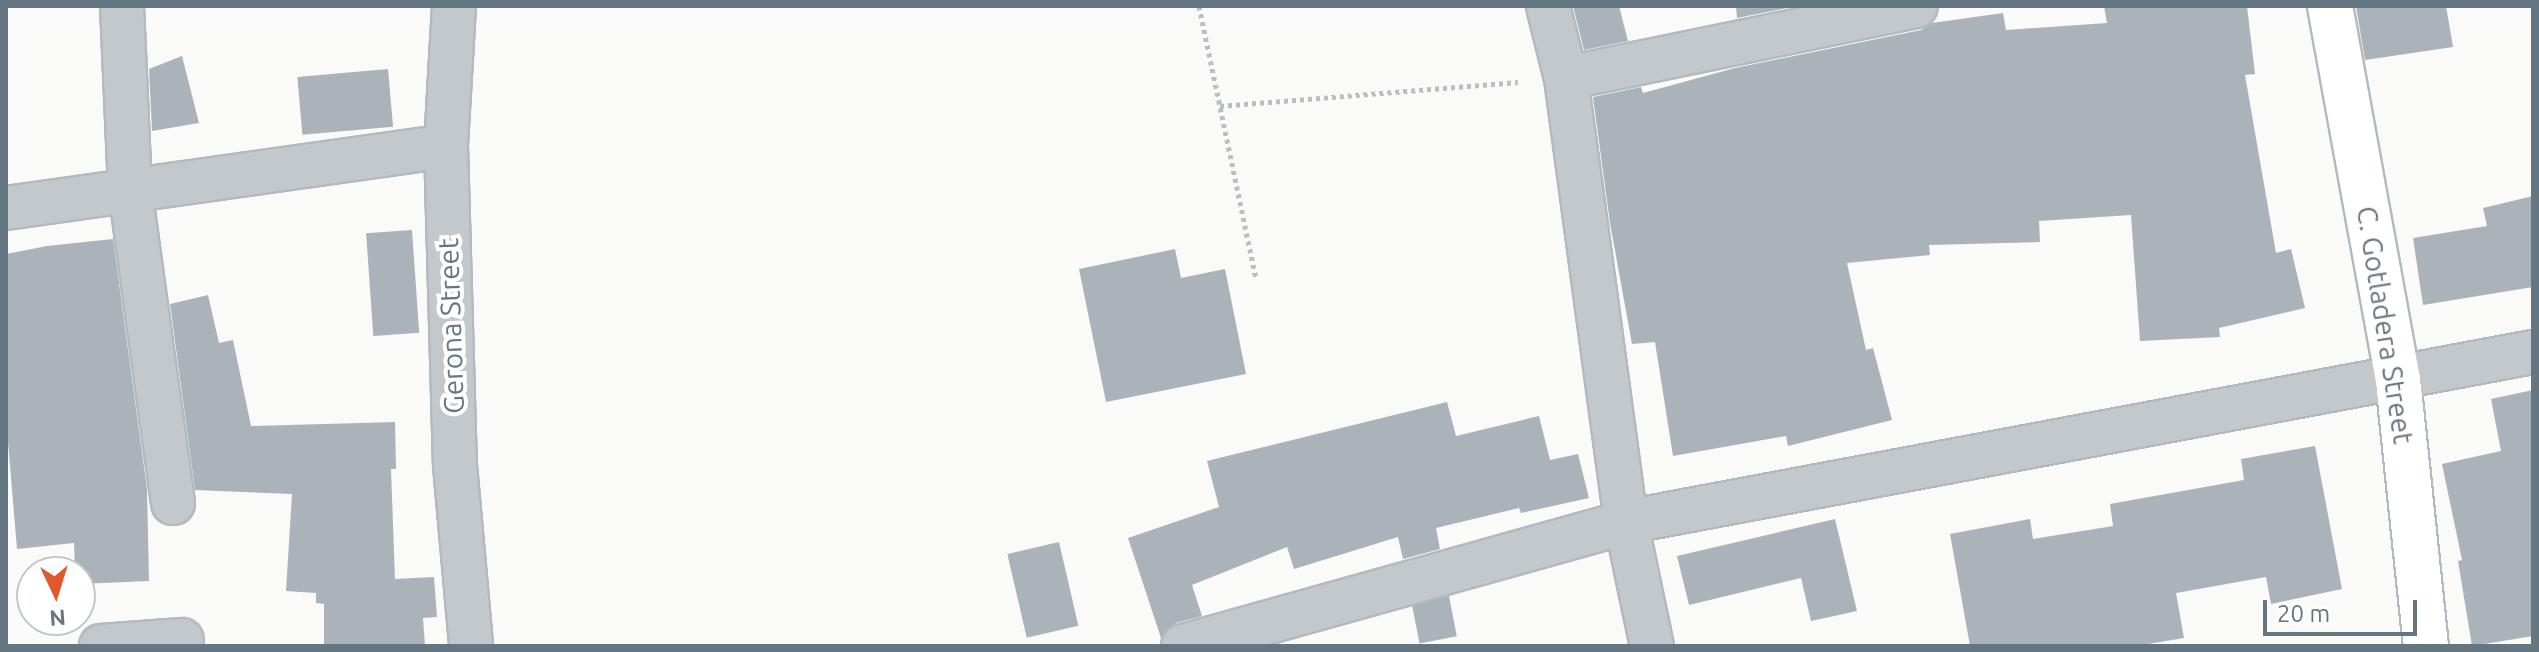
<!DOCTYPE html>
<html>
<head>
<meta charset="utf-8">
<style>
	body { margin:0 }
	#map { position:relative; width:2539px; height:652px; overflow:hidden; background:#fafaf8; font-family:Ubuntu,sans-serif }
	div>[style] { position:absolute }
	.building>* { inset:0; background:#aab3b9; transform-origin:0 0 }
	.path>* { height:5px; margin-top:-2.5px; transform-origin:0; background:repeating-linear-gradient(90deg,#bbbfc2 0 4px,transparent 0 8px) }
	.roads { filter:drop-shadow(2px 0 #b3babf) drop-shadow(-2px 0 #b3babf) drop-shadow(0 2px #b3babf) drop-shadow(0 -2px #b3babf) }
	.minor>* { height:42px; margin:-21px; padding:0 21px; transform-origin:21px; border-radius:21px; background:#c3c8cc }
	.secondary>* { height:44px; margin:-22px; padding:0 22px; transform-origin:22px; border-radius:22px; background:#fff }
	span { translate:-50% -50%; white-space:nowrap; text-align:center; line-height:1.15; -webkit-text-stroke:8px #fff; paint-order:stroke }
	.street-label { font-size:28px; color:#657683 }
	.frame { position:absolute; inset:0; border:8px solid #657683; pointer-events:none }
	.north { position:absolute; left:16px; top:556px; width:80px; height:80px; box-sizing:border-box; background:#fff; border:2px solid #c1c8cd; border-radius:50%; rotate:176deg; font-size:22px; font-weight:700; line-height:32px; text-align:center; color:#657683 }
	.north::after { content:''; display:block; margin:auto; width:28px; height:36px; background:#e4572e; clip-path:polygon(50% 0,100% 100%,50% 72%,0 100%) }
	.scale { position:absolute; left:2263px; top:600px; width:154px; height:36px; box-sizing:border-box; border:4px solid #657683; border-top:0; padding-left:10px; font-size:24px; line-height:28px; white-space:nowrap; color:#657683; -webkit-text-stroke:6px #fff; paint-order:stroke }
</style>
</head>
<body>
<div id="map">
	<div class="building">
		<div style="clip-path:polygon(1573px 6px,1619px 6px,1628px 41px,1584px 50px)"></div>
		<div style="clip-path:polygon(1736px 6px,1797px 6px,1737px 18px)"></div>
		<div style="clip-path:polygon(2104px 6px,2247px 6px,2255px 74px,2245px 75px,2276px 253px,2291px 249px,2305px 308px,2219px 328px,2220px 337px,2140px 341px,2131px 215px,2039px 221px,2040px 242px,1929px 245px,1930px 255px,1847px 263px,1866px 350px,1873px 348px,1892px 420px,1788px 446px,1786px 436px,1673px 456px,1655px 342px,1632px 344px,1610px 223px,1593px 97px,1641px 87px,1643px 93px,1735px 68px,1921px 30px,1932px 23px,2003px 13px,2006px 30px,2107px 23px)"></div>
		<div style="clip-path:polygon(2356px 6px,2446px 6px,2453px 47px,2365px 60px)"></div>
		<div style="clip-path:polygon(182px 56px,199px 123px,152px 131px,149px 69px)"></div>
		<div style="left:388px;top:69px;width:58px;height:91px;rotate:85deg"></div>
		<div style="clip-path:polygon(2533px 196px,2533px 287px,2423px 305px,2413px 238px,2487px 226px,2483px 208px)"></div>
		<div style="left:412px;top:230px;width:103px;height:46px;rotate:86deg"></div>
		<div style="clip-path:polygon(113px 239px,147px 489px,149px 581px,80px 584px,80px 572px,75px 572px,74px 543px,17px 549px,6px 418px,6px 254px,47px 246px)"></div>
		<div style="clip-path:polygon(1175px 249px,1181px 278px,1225px 269px,1246px 374px,1106px 402px,1079px 269px)"></div>
		<div style="clip-path:polygon(208px 295px,219px 343px,233px 340px,251px 426px,395px 422px,396px 469px,391px 469px,395px 579px,434px 577px,437px 617px,423px 618px,425px 646px,324px 646px,324px 604px,316px 603px,316px 593px,286px 591px,292px 494px,195px 490px,170px 304px)"></div>
		<div style="clip-path:polygon(2533px 390px,2533px 636px,2472px 646px,2458px 561px,2462px 560px,2442px 464px,2501px 451px,2491px 399px)"></div>
		<div style="clip-path:polygon(1447px 402px,1456px 436px,1539px 416px,1550px 460px,1578px 454px,1589px 498px,1521px 513px,1519px 508px,1436px 528px,1440px 549px,1403px 559px,1398px 537px,1294px 569px,1287px 547px,1192px 585px,1202px 616px,1176px 623px,1161px 638px,1128px 538px,1219px 507px,1207px 461px)"></div>
		<div style="clip-path:polygon(2315px 446px,2342px 589px,2271px 604px,2266px 577px,2176px 593px,2184px 638px,2136px 646px,1970px 646px,1950px 534px,2030px 519px,2033px 539px,2113px 526px,2110px 504px,2244px 480px,2241px 459px)"></div>
		<div style="clip-path:polygon(1835px 519px,1857px 611px,1811px 621px,1801px 578px,1689px 605px,1677px 556px)"></div>
		<div style="left:1059px;top:542px;width:86px;height:53px;rotate:77deg"></div>
		<div style="left:1449px;top:596px;width:41px;height:38px;rotate:79deg"></div>
	</div>
	<div class="path">
		<div style="left:1199px;top:6px;width:279px;rotate:78.2deg"></div>
		<div style="left:1220px;top:106px;width:299px;rotate:-4.6deg"></div>
	</div>
	<div class="roads">
		<div class="minor">
			<div style="left:122px;top:6px;width:183px;rotate:87.5deg"></div>
			<div style="left:130px;top:189px;width:317px;rotate:82.2deg"></div>
			<div style="left:454px;top:6px;width:140px;rotate:93.3deg"></div>
			<div style="left:446px;top:146px;width:319px;rotate:88.4deg"></div>
			<div style="left:455px;top:465px;width:182px;rotate:84.9deg"></div>
			<div style="left:1548px;top:6px;width:74px;rotate:76deg"></div>
			<div style="left:1566px;top:78px;width:448px;rotate:82.3deg"></div>
			<div style="left:1626px;top:522px;width:127px;rotate:78.2deg"></div>
			<div style="left:1566px;top:78px;width:357px;rotate:-11.6deg"></div>
			<div style="left:6px;top:208px;width:444px;rotate:-8deg"></div>
			<div style="left:101px;top:646px;width:81px;rotate:-4.2deg"></div>
			<div style="left:1183px;top:646px;width:460px;rotate:-15.6deg"></div>
			<div style="left:1626px;top:522px;width:923px;rotate:-10.62deg"></div>
		</div>
		<div class="secondary">
			<div style="left:2330px;top:6px;width:380px;rotate:79.7deg"></div>
			<div style="left:2398px;top:380px;width:267px;rotate:84deg"></div>
		</div>
	</div>
	<div class="street-label">
		<span style="left:2385px;top:325px;rotate:81deg">C. Gotladera Street</span>
		<span style="left:451px;top:326px;rotate:-92deg">Gerona Street</span>
	</div>
	<div class="frame"></div>
	<div class="north">N</div>
	<div class="scale">20 m</div>
</div>
</body>
</html>
